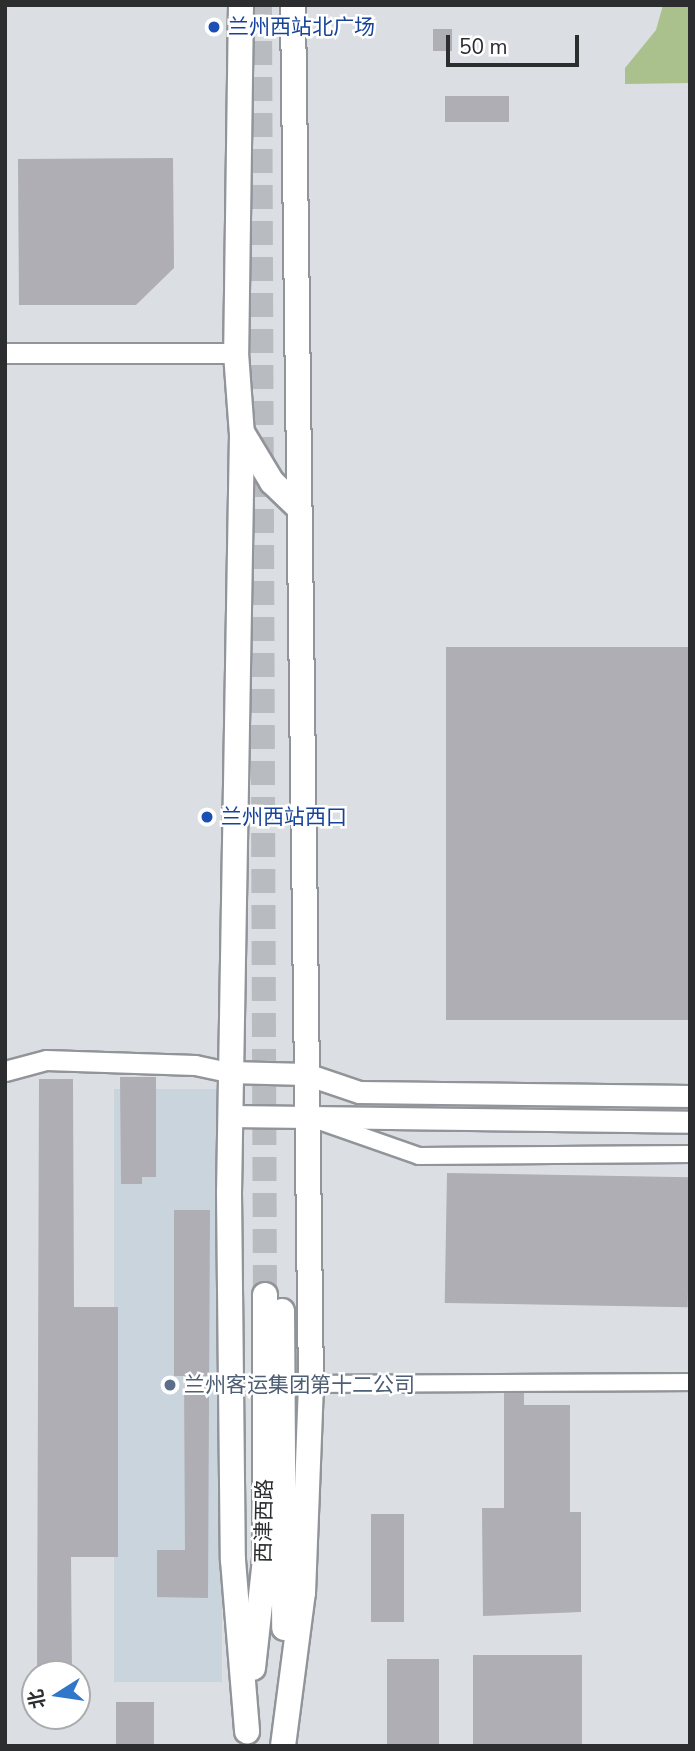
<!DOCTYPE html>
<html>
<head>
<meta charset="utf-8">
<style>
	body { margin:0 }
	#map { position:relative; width:695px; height:1751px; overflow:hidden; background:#dbdfe4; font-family:"Nunito Sans","Noto Sans SC",sans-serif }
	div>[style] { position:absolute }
	.built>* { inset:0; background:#cad4dd; transform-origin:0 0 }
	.green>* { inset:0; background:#aac18d }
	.building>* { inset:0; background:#aeaeb4; transform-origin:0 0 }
	.primary-tunnel>* { height:24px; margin-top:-12px; transform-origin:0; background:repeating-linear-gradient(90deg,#b8bbc0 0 24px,transparent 0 36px) }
	.roads { filter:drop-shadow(2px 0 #919599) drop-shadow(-2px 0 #919599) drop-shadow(0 2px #919599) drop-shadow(0 -2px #919599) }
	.minor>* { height:16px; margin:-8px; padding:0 8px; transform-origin:8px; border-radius:8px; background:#fff }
	.tertiary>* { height:19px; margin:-9.5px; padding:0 9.5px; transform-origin:9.5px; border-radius:9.5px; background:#fff }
	.secondary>* { height:21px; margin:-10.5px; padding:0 10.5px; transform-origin:10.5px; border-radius:10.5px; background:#fff }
	.primary>* { height:24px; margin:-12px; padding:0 12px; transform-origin:12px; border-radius:12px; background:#fff }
	.dots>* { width:19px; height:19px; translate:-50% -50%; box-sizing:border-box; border:4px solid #fff; border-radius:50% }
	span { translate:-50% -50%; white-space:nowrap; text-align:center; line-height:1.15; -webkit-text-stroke:5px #fff; paint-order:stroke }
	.transit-label { font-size:21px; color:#164399 }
	.left { translate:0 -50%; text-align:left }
	.service-label { font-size:21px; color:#4e5e75 }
	.street-label { font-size:21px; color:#2b2d2f }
	.frame { position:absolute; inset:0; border:7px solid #2b2d2f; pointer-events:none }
	.north { position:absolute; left:21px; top:1660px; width:70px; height:70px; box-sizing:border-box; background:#fff; border:2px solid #aaabac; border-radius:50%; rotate:258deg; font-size:19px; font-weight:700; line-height:28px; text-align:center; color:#2b2d2f }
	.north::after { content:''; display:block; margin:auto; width:24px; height:32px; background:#2f78c9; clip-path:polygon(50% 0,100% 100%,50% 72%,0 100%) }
	.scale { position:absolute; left:446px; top:35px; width:133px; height:32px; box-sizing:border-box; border:4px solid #2b2d2f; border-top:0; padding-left:9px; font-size:21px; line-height:24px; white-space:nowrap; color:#2b2d2f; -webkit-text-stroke:5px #fff; paint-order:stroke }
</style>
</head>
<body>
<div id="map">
	<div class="built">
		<div style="left:114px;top:1089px;width:108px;height:593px"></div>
	</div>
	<div class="green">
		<div style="clip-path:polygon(663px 5px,690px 5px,690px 83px,625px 84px,625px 68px,656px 30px)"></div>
	</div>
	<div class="building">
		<div style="left:433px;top:29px;width:19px;height:22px"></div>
		<div style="left:509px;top:96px;width:26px;height:64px;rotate:90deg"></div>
		<div style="clip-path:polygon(173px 158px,174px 268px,136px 305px,19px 305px,18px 159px)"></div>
		<div style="left:446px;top:647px;width:244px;height:373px"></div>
		<div style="clip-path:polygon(120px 1077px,156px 1077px,156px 1177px,142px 1177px,142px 1184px,121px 1184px)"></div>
		<div style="clip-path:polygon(39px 1079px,73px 1079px,74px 1307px,118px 1307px,118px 1557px,71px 1557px,72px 1674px,37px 1674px)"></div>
		<div style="left:447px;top:1173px;width:243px;height:130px;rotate:1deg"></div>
		<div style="clip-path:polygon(174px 1210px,210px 1210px,208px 1598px,157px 1597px,157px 1550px,185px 1550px,184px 1376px,174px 1376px)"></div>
		<div style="clip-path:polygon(504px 1393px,524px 1393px,524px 1405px,570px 1405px,570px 1512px,581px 1512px,581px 1612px,483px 1616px,482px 1508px,504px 1508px)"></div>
		<div style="left:371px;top:1514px;width:33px;height:108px"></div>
		<div style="left:582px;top:1655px;width:91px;height:109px;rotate:90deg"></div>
		<div style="left:387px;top:1659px;width:52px;height:87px"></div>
		<div style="left:116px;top:1702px;width:38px;height:44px"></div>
	</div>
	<div class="primary-tunnel">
		<div style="left:260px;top:5px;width:1290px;rotate:89.78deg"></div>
	</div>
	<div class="roads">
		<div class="minor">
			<div style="left:319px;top:1121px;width:106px;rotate:19.3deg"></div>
			<div style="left:419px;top:1156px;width:271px;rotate:-0.4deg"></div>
			<div style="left:311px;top:1384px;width:379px;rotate:-0.3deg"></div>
		</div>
		<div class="tertiary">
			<div style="left:5px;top:353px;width:231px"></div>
			<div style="left:5px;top:1071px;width:42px;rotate:-15deg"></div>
			<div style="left:46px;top:1060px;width:149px;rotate:1.9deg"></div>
			<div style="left:195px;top:1065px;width:35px;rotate:12deg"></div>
		</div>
		<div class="secondary">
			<div style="left:229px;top:1072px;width:77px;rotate:1.5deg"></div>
			<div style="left:306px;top:1074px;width:56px;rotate:18.8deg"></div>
			<div style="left:359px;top:1092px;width:331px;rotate:0.7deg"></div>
			<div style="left:229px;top:1116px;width:461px;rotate:0.7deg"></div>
		</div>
		<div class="primary">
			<div style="left:241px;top:5px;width:348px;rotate:90.8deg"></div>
			<div style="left:236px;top:353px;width:81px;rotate:85.8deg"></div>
			<div style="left:242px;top:434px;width:759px;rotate:90.98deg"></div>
			<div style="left:229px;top:1193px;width:367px;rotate:89.4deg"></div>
			<div style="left:233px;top:1560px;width:172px;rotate:85.3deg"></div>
			<div style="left:243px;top:434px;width:56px;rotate:58.9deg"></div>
			<div style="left:272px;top:482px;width:37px;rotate:44deg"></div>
			<div style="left:282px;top:1311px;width:317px;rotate:89.6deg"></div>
			<div style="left:253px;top:1668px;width:110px;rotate:-83.7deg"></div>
			<div style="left:265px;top:1559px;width:264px;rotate:-90deg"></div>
			<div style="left:283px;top:1746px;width:154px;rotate:-82.6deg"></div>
			<div style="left:303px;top:1593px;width:209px;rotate:-87.8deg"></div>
			<div style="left:311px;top:1384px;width:1379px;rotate:-90.75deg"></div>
		</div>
	</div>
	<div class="dots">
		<div style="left:214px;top:27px;background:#1a4fb4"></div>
		<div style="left:207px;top:817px;background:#1a4fb4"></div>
		<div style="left:170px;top:1385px;background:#5c6f8a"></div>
	</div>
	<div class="transit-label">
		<span class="left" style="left:228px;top:27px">兰州西站北广场</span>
		<span class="left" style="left:221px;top:817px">兰州西站西口</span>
	</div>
	<div class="service-label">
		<span class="left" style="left:184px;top:1385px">兰州客运集团第十二公司</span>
	</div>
	<div class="street-label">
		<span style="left:264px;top:1521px;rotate:-89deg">西津西路</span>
	</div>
	<div class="frame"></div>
	<div class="north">北</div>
	<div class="scale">50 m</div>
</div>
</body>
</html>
